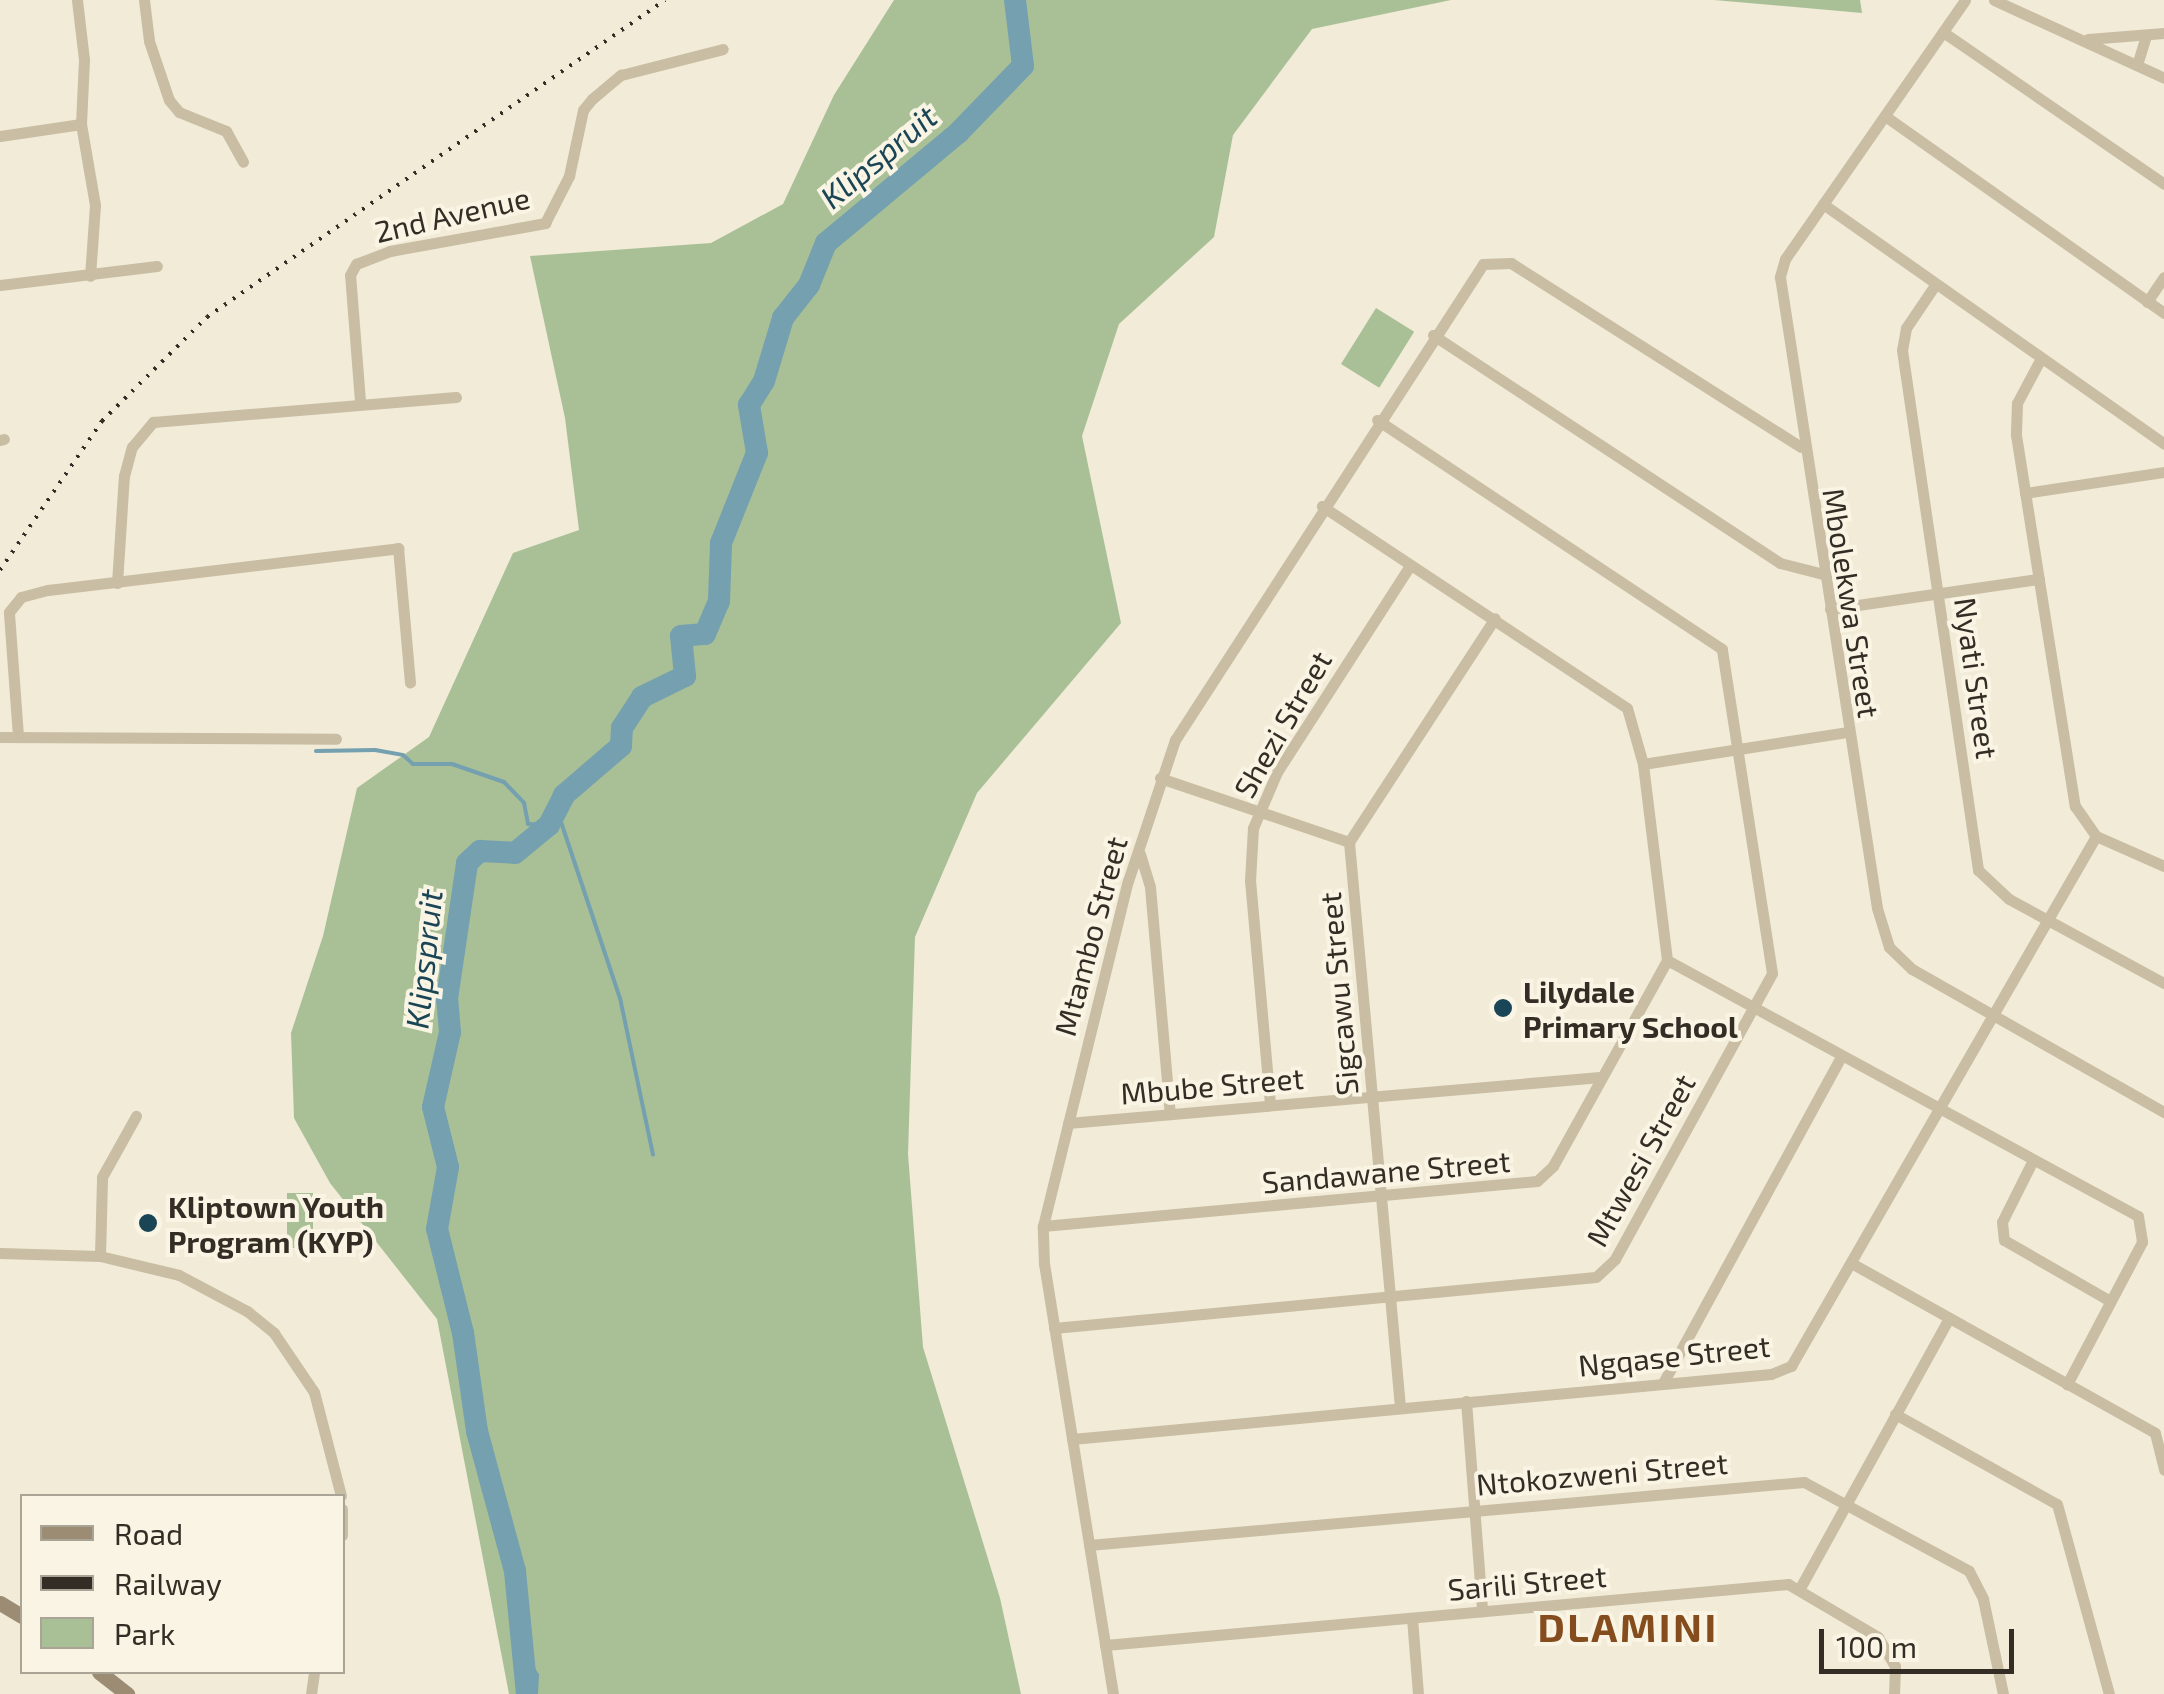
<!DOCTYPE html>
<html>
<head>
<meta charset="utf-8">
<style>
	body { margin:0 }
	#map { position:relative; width:2164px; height:1694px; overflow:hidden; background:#f1ebd7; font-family:"Exo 2",sans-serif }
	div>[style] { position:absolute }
	.green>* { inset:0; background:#a9c097; transform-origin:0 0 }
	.stream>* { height:4px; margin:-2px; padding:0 2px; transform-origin:2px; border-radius:2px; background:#75a0af }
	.river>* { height:22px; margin:-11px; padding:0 11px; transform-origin:11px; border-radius:11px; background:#75a0af }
	.street>* { height:11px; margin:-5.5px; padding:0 5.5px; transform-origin:5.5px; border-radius:5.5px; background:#c9bda3 }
	.secondary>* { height:15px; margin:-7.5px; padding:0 7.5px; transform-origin:7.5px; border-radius:7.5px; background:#9d8c74 }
	.rail>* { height:4px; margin-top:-2px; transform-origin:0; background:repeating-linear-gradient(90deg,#342d25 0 2.5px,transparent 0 10.5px) }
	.dots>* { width:28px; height:28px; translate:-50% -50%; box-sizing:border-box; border:5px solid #f9f4e3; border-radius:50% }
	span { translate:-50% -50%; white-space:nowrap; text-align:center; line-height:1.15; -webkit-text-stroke:8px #f9f4e3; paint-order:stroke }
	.street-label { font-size:30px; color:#342d25 }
	.poi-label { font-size:30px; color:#342d25; font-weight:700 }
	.left { translate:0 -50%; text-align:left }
	.water-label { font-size:32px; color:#1a4556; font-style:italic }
	.district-label { font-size:40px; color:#854c1d; font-weight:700; letter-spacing:2.5px }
	.legend { position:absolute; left:20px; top:1494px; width:325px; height:180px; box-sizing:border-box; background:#f9f4e3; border:2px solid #aaa497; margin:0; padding:12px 18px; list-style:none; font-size:30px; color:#342d25 }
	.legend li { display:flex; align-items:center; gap:20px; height:50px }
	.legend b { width:50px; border:2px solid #aaa497 }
	.scale { position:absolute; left:1819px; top:1629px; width:195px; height:45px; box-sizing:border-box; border:5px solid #342d25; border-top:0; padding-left:12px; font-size:30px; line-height:35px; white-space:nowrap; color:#342d25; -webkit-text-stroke:8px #f9f4e3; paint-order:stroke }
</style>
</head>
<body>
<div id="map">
	<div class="green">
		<div style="clip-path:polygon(894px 0,1451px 0,1312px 29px,1233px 135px,1214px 237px,1119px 324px,1082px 436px,1121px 623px,977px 793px,915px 937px,908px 1154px,923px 1347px,1000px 1598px,1021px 1694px,509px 1694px,437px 1319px,330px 1183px,294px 1118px,291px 1033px,323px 936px,357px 788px,429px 737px,513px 553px,579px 530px,565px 418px,530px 256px,711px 243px,783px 204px,834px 95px)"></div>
		<div style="clip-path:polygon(1714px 0,1860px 0,1862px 13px)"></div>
		<div style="left:1376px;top:308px;width:45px;height:66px;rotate:32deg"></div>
		<div style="left:287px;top:1193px;width:26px;height:55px"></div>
	</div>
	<div class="stream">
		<div style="left:316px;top:751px;width:59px;rotate:-1deg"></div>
		<div style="left:375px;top:750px;width:28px;rotate:10deg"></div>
		<div style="left:403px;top:755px;width:13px;rotate:42deg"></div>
		<div style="left:413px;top:764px;width:39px"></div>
		<div style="left:452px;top:764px;width:55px;rotate:19.1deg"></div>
		<div style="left:504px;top:782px;width:29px;rotate:46deg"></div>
		<div style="left:524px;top:803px;width:21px;rotate:79deg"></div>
		<div style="left:528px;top:824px;width:21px;rotate:3deg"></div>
		<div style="left:557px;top:810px;width:198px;rotate:71.5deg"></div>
		<div style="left:620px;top:998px;width:160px;rotate:78.1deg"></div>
		<div style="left:526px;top:1658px;width:20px;rotate:57deg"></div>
		<div style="left:537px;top:1675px;width:19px;rotate:93deg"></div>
	</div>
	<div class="river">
		<div style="left:527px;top:1694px;width:124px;rotate:-95.6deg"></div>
		<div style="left:515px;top:1571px;width:145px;rotate:-105.2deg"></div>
		<div style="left:477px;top:1431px;width:99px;rotate:-98.1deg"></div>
		<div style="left:463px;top:1333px;width:107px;rotate:-104deg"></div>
		<div style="left:437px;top:1229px;width:63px;rotate:-79.9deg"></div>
		<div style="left:448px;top:1167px;width:62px;rotate:-104deg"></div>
		<div style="left:433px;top:1107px;width:77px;rotate:-77.2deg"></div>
		<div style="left:450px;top:1032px;width:33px;rotate:-95deg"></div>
		<div style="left:447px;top:999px;width:137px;rotate:-81.6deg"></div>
		<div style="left:467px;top:863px;width:18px;rotate:-43deg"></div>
		<div style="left:480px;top:851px;width:35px;rotate:3deg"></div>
		<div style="left:515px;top:853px;width:44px;rotate:-39.5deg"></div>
		<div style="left:549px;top:825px;width:34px;rotate:-63deg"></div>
		<div style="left:564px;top:795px;width:75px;rotate:-40.7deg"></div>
		<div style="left:621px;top:746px;width:18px;rotate:-87deg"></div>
		<div style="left:622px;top:728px;width:37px;rotate:-57deg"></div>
		<div style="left:642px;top:697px;width:48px;rotate:-26deg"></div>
		<div style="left:685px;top:676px;width:40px;rotate:-95.7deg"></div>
		<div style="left:681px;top:636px;width:24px;rotate:-5deg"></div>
		<div style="left:705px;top:634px;width:36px;rotate:-67deg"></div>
		<div style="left:719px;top:601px;width:58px;rotate:-88deg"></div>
		<div style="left:721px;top:543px;width:97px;rotate:-68.2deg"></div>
		<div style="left:757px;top:453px;width:49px;rotate:-99.5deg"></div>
		<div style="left:749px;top:405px;width:28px;rotate:-58deg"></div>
		<div style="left:764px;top:381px;width:66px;rotate:-73.2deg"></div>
		<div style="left:783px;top:318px;width:42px;rotate:-51.8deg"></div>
		<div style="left:809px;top:285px;width:45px;rotate:-68deg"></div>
		<div style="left:826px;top:243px;width:172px;rotate:-39.8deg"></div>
		<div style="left:958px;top:133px;width:93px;rotate:-45.9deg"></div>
		<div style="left:1023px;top:66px;width:66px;rotate:-96.9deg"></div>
	</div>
	<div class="street">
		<div style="left:77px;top:0;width:60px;rotate:83.3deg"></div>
		<div style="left:84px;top:60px;width:64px;rotate:92.7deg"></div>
		<div style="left:81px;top:124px;width:82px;rotate:80.2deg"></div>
		<div style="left:95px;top:205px;width:71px;rotate:94deg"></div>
		<div style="left:144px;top:0;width:41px;rotate:83deg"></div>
		<div style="left:149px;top:41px;width:62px;rotate:71.3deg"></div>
		<div style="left:169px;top:100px;width:16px;rotate:50deg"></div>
		<div style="left:179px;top:112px;width:51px;rotate:22deg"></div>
		<div style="left:226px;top:131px;width:35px;rotate:61deg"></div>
		<div style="left:1965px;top:0;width:315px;rotate:124.8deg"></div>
		<div style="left:1785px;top:259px;width:19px;rotate:106deg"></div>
		<div style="left:1780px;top:277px;width:638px;rotate:81.26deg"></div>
		<div style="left:1877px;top:908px;width:41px;rotate:72.9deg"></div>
		<div style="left:1889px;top:947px;width:32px;rotate:44deg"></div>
		<div style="left:1912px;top:969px;width:290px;rotate:29.6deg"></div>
		<div style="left:1994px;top:0;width:187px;rotate:24.6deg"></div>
		<div style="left:1943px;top:32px;width:268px;rotate:34.5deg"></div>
		<div style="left:2088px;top:39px;width:76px;rotate:-4.5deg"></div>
		<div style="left:2137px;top:65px;width:30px;rotate:-73deg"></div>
		<div style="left:1885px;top:116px;width:342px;rotate:35.2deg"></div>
		<div style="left:0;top:136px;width:82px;rotate:-8.4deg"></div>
		<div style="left:1823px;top:204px;width:417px;rotate:35.1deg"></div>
		<div style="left:0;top:285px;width:158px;rotate:-6.9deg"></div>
		<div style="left:1935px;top:285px;width:52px;rotate:124deg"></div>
		<div style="left:1906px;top:328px;width:22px;rotate:100deg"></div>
		<div style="left:1902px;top:350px;width:526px;rotate:81.68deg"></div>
		<div style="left:1978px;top:870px;width:42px;rotate:43.1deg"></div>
		<div style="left:2009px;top:899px;width:176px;rotate:28.5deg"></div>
		<div style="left:2147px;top:302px;width:30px;rotate:-56deg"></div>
		<div style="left:1433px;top:335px;width:415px;rotate:33.3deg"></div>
		<div style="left:1780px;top:563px;width:44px;rotate:14.3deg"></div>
		<div style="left:2040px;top:360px;width:49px;rotate:118.1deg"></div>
		<div style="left:2017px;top:403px;width:32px;rotate:92deg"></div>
		<div style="left:2016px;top:435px;width:376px;rotate:81deg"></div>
		<div style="left:2075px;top:806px;width:37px;rotate:55deg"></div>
		<div style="left:2096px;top:836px;width:74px;rotate:23.8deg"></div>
		<div style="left:360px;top:401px;width:126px;rotate:-94.5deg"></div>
		<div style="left:350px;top:275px;width:13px;rotate:-61deg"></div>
		<div style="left:356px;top:264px;width:36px;rotate:-21deg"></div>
		<div style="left:390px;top:251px;width:158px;rotate:-10.2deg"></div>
		<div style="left:545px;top:223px;width:53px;rotate:-62.9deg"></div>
		<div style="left:569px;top:176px;width:67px;rotate:-78deg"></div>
		<div style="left:583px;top:110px;width:14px;rotate:-51deg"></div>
		<div style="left:592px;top:99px;width:38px;rotate:-40deg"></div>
		<div style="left:621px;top:75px;width:105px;rotate:-14.3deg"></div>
		<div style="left:0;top:440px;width:4px;rotate:-14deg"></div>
		<div style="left:2025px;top:493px;width:141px;rotate:-8.6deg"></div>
		<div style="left:117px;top:583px;width:107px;rotate:-86.3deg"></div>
		<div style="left:124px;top:476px;width:30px;rotate:-75deg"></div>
		<div style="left:132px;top:447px;width:33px;rotate:-50deg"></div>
		<div style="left:153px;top:422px;width:304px;rotate:-4.7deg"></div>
		<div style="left:1830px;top:609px;width:211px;rotate:-8.2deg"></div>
		<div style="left:18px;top:736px;width:124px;rotate:-94.2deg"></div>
		<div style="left:9px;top:612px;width:19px;rotate:-51deg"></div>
		<div style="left:21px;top:597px;width:28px;rotate:-15deg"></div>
		<div style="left:48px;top:590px;width:353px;rotate:-6.8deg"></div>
		<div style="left:398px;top:548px;width:135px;rotate:84.9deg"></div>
		<div style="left:0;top:737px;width:336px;rotate:0.3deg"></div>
		<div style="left:1643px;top:764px;width:206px;rotate:-8.9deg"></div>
		<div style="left:1160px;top:778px;width:200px;rotate:18.7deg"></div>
		<div style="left:1140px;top:854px;width:34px;rotate:73deg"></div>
		<div style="left:1150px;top:887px;width:228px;rotate:85deg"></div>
		<div style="left:1667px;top:960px;width:536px;rotate:28.53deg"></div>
		<div style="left:2138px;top:1216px;width:26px;rotate:81deg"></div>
		<div style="left:2142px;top:1242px;width:161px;rotate:117.8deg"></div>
		<div style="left:1270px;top:1104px;width:224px;rotate:-95.1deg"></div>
		<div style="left:1250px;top:881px;width:53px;rotate:-86.8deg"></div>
		<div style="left:1253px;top:828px;width:61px;rotate:-66.8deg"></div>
		<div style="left:1277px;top:772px;width:245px;rotate:-57.2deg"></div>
		<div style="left:1068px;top:1123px;width:534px;rotate:-4.94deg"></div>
		<div style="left:2032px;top:1162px;width:67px;rotate:116.6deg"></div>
		<div style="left:2002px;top:1222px;width:18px;rotate:84deg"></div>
		<div style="left:2004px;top:1240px;width:122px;rotate:29.9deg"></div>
		<div style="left:1043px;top:1226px;width:496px;rotate:-5.2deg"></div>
		<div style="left:1537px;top:1181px;width:22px;rotate:-43deg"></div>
		<div style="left:1553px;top:1166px;width:235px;rotate:-61deg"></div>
		<div style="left:1667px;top:960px;width:197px;rotate:-97deg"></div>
		<div style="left:1643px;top:764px;width:58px;rotate:-105.9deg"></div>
		<div style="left:1627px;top:708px;width:366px;rotate:-146.5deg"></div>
		<div style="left:0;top:1253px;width:100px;rotate:1.7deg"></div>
		<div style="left:100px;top:1256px;width:81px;rotate:13.5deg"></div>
		<div style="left:179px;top:1275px;width:77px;rotate:27.9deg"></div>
		<div style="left:247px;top:1311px;width:35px;rotate:39deg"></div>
		<div style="left:274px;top:1333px;width:71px;rotate:55.9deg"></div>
		<div style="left:314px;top:1392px;width:107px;rotate:75.4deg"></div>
		<div style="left:100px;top:1256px;width:79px;rotate:-88.5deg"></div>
		<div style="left:102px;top:1177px;width:70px;rotate:-60.9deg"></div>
		<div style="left:1853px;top:1264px;width:346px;rotate:29.2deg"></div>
		<div style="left:2155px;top:1433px;width:38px;rotate:76deg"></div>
		<div style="left:1054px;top:1328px;width:544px;rotate:-5.38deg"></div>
		<div style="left:1596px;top:1277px;width:26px;rotate:-43deg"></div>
		<div style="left:1615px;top:1259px;width:326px;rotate:-61.2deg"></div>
		<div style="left:1772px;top:973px;width:328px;rotate:-98.8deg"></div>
		<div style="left:1722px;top:649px;width:414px;rotate:-146.4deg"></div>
		<div style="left:1663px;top:1383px;width:371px;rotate:-61.4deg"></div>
		<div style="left:1466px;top:1401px;width:211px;rotate:85.6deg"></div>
		<div style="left:1400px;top:1407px;width:567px;rotate:-95.16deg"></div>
		<div style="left:1349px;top:842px;width:267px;rotate:-56.9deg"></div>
		<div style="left:1895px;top:1414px;width:185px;rotate:29.1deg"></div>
		<div style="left:2057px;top:1504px;width:197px;rotate:74.7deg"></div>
		<div style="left:1072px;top:1439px;width:702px;rotate:-5.31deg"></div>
		<div style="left:1771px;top:1374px;width:22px;rotate:-22deg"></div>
		<div style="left:1791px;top:1366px;width:611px;rotate:-60.08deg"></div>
		<div style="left:342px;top:1509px;width:26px;rotate:90deg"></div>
		<div style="left:1089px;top:1545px;width:718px;rotate:-5.04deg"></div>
		<div style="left:1804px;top:1482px;width:187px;rotate:28.3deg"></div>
		<div style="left:1969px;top:1571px;width:31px;rotate:63deg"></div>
		<div style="left:1983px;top:1599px;width:97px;rotate:78.1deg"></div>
		<div style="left:1800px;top:1588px;width:308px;rotate:-61.1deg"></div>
		<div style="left:1412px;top:1618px;width:76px;rotate:85.5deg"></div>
		<div style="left:1105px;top:1645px;width:686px;rotate:-5.1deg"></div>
		<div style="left:1788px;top:1584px;width:104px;rotate:30.5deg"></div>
		<div style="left:1878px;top:1637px;width:34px;rotate:60deg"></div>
		<div style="left:1895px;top:1666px;width:28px;rotate:92deg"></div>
		<div style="left:311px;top:1694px;width:22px;rotate:-82deg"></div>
		<div style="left:1113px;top:1694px;width:436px;rotate:-99.1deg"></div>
		<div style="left:1044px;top:1264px;width:38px;rotate:-92deg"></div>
		<div style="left:1043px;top:1226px;width:355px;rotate:-76.2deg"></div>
		<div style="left:1128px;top:881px;width:149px;rotate:-71.6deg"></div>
		<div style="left:1175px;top:740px;width:567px;rotate:-57.09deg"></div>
		<div style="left:1483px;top:264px;width:28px;rotate:-2deg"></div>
		<div style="left:1511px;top:263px;width:343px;rotate:32.4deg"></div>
	</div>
	<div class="secondary">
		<div style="left:0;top:1603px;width:26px;rotate:31deg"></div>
		<div style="left:99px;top:1672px;width:36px;rotate:38deg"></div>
	</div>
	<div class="rail">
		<div style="left:0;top:570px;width:181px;rotate:-55.6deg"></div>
		<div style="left:102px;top:421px;width:148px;rotate:-44.7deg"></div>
		<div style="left:207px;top:317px;width:557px;rotate:-34.69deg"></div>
	</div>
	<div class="dots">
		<div style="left:1503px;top:1008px;background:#1a4556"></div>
		<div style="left:148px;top:1223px;background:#1a4556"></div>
	</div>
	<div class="street-label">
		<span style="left:452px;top:214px;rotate:-13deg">2nd Avenue</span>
		<span style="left:1852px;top:603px;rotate:81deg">Mbolekwa Street</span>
		<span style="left:1977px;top:678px;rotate:82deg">Nyati Street</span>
		<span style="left:1282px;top:724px;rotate:-60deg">Shezi Street</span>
		<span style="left:1090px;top:936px;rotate:-75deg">Mtambo Street</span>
		<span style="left:1338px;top:994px;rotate:-95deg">Sigcawu Street</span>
		<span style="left:1212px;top:1085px;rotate:-5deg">Mbube Street</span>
		<span style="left:1640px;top:1160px;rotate:-61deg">Mtwesi Street</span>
		<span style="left:1386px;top:1171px;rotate:-5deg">Sandawane Street</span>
		<span style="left:1674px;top:1355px;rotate:-6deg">Ngqase Street</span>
		<span style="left:1602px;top:1473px;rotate:-5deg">Ntokozweni Street</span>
		<span style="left:1527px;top:1582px;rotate:-5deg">Sarili Street</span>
	</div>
	<div class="poi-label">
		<span class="left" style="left:1523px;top:1008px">Lilydale<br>Primary School</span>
		<span class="left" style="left:168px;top:1223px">Kliptown Youth<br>Program (KYP)</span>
	</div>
	<div class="water-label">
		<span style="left:878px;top:156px;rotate:-40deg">Klipspruit</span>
		<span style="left:423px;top:959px;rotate:-84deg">Klipspruit</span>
	</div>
	<div class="district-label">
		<span style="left:1628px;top:1626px">DLAMINI</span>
	</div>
	<ul class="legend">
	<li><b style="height:12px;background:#9d8c74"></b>Road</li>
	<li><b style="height:12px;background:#342d25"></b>Railway</li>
	<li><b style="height:28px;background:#a9c097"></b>Park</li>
	</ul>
	<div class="scale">100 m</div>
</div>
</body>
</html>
